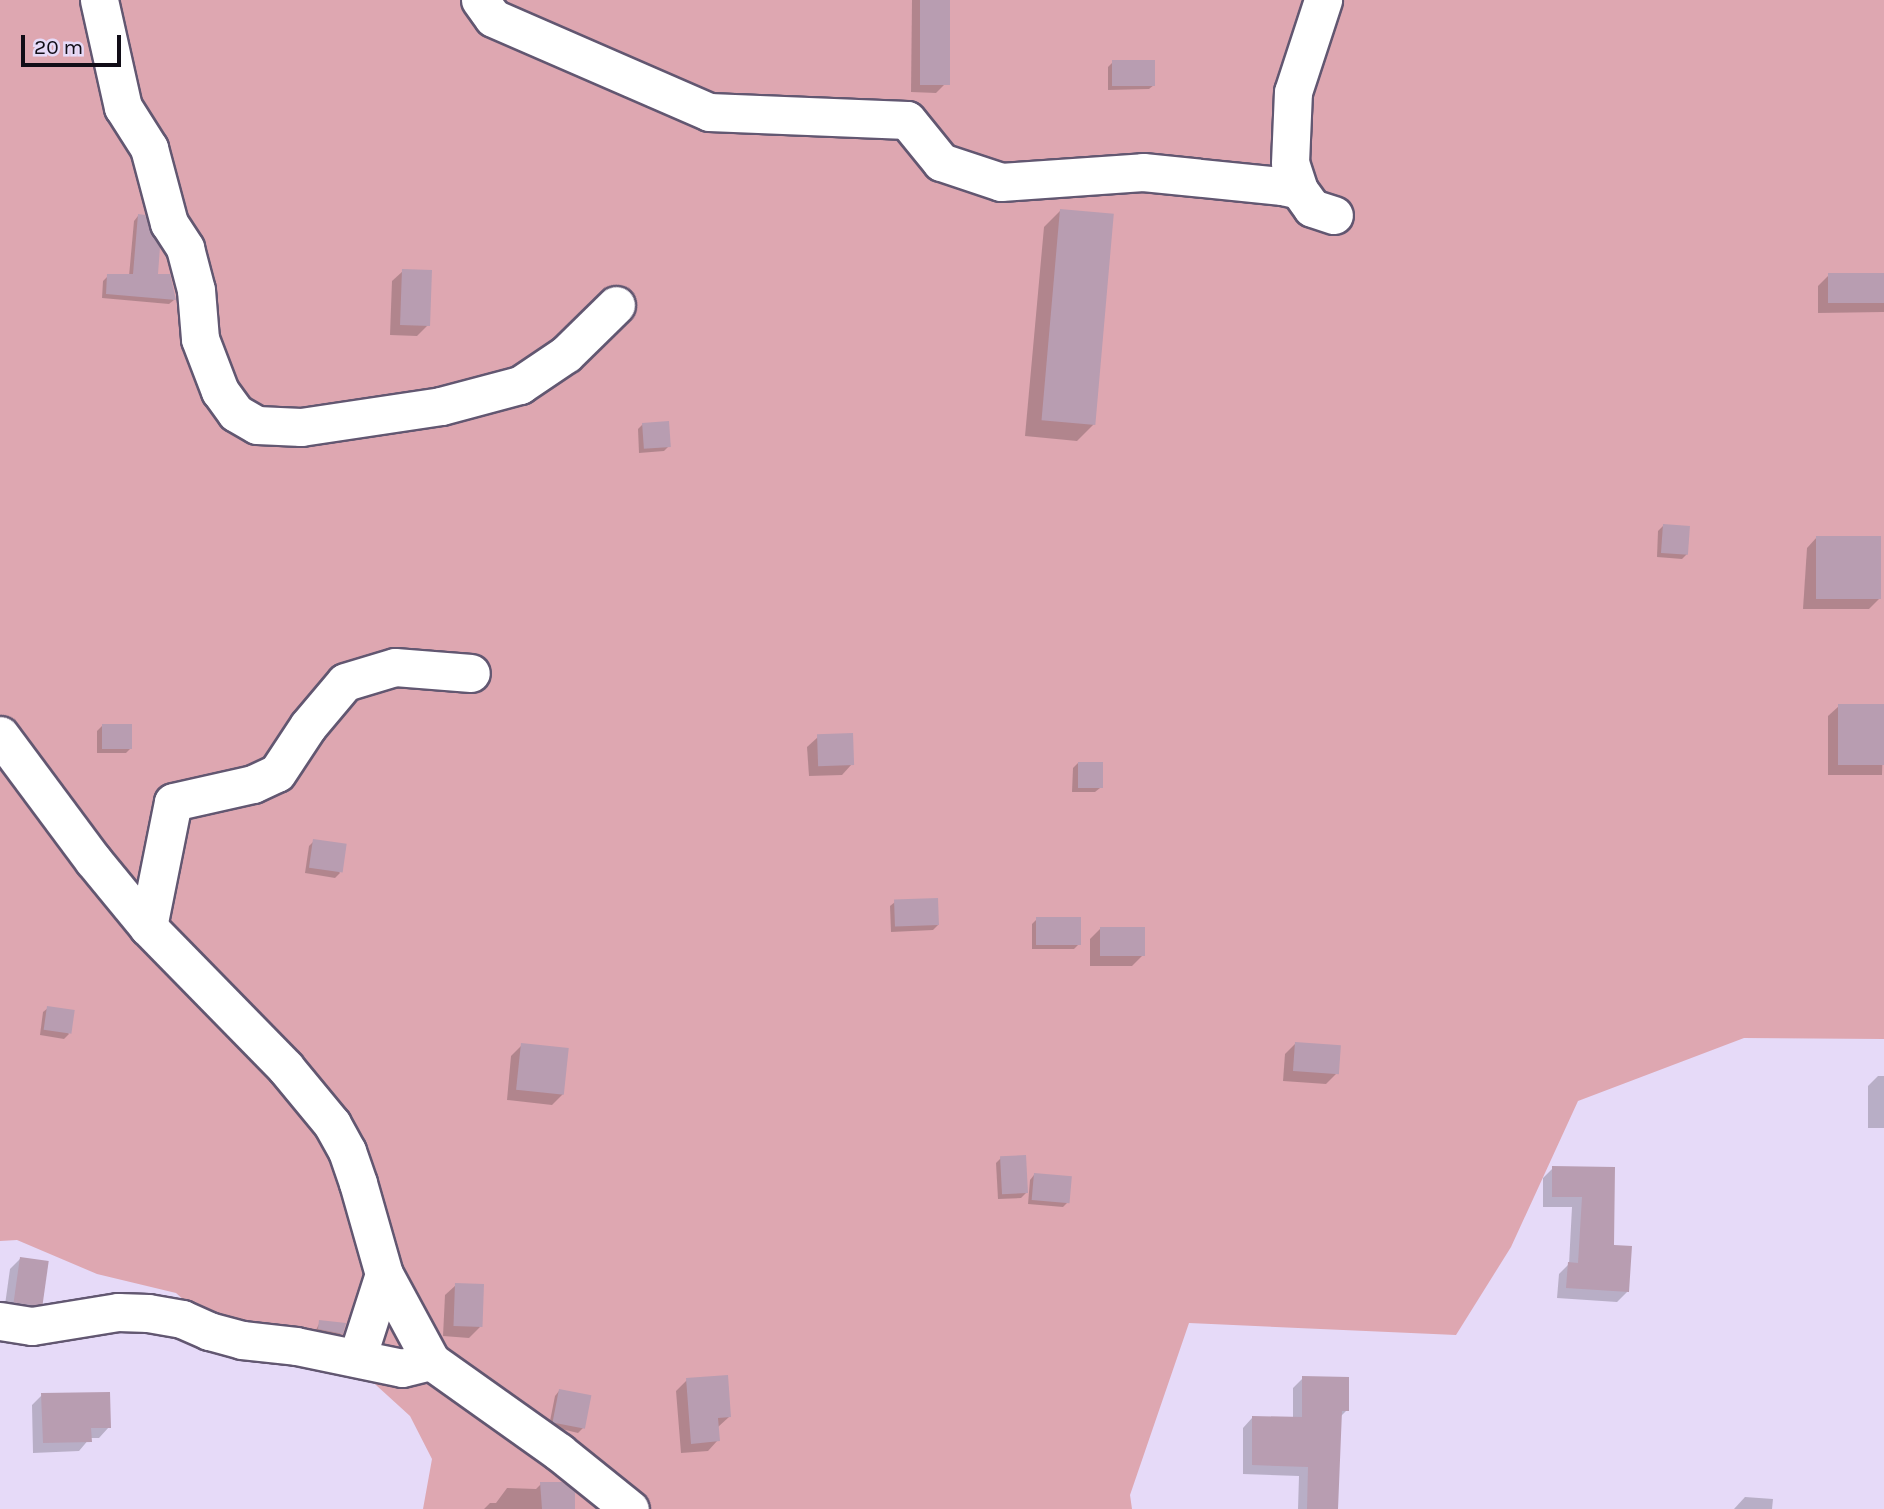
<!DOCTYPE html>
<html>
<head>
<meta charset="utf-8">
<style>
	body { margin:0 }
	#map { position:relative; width:1884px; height:1509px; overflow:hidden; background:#e6daf8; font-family:Karla,sans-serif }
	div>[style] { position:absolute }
	.green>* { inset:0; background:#dea7b1 }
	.shadow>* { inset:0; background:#0003 }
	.building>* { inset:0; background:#b89db1; transform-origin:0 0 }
	.roads { filter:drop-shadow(2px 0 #625771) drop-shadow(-2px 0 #625771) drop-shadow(0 2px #625771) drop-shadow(0 -2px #625771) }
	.street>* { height:37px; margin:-18.5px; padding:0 18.5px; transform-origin:18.5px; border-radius:18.5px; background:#fff }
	span { translate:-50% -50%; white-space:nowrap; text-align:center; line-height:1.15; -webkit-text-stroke:5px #e6daf8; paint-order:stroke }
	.scale { position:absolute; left:21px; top:35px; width:100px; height:32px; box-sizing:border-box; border:4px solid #110d17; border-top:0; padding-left:9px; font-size:21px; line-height:24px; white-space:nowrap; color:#110d17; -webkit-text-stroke:5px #e6daf8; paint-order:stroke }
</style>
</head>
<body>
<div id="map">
	<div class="green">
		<div style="clip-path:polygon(0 0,1884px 0,1884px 1039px,1744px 1038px,1578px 1101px,1511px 1247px,1456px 1335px,1189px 1323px,1130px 1495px,1132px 1509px,423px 1509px,432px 1459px,410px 1416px,354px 1365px,197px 1312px,176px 1293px,97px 1274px,17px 1240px,0 1241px)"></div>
	</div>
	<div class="shadow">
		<div style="clip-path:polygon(912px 0,947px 0,944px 85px,936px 93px,911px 92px)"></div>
		<div style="clip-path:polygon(1113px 62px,1154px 85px,1149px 89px,1108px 90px,1108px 67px)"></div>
		<div style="clip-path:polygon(1060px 211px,1094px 424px,1077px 441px,1025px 436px,1044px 227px)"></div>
		<div style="clip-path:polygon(138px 216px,156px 276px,174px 300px,169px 304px,102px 298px,103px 281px,108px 276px,129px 276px,134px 221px)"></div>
		<div style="clip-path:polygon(403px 271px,428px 325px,417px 336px,390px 335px,392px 281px)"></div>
		<div style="clip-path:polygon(1884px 274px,1884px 312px,1818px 313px,1818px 286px,1829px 275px)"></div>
		<div style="clip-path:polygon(643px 424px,669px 446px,664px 451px,639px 453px,638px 429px)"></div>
		<div style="clip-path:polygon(1663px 526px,1687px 554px,1682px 559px,1657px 557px,1658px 531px)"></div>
		<div style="clip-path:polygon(1817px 537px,1880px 598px,1869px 609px,1803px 609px,1807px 548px)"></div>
		<div style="clip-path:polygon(1839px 706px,1884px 706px,1882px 775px,1828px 775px,1828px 716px)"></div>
		<div style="clip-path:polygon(102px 726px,131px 748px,126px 753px,97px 753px,97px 731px)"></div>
		<div style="clip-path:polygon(818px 737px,852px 764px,842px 775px,809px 776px,807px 747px)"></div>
		<div style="clip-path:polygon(1078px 763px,1100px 788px,1095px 792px,1072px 792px,1073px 768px)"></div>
		<div style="clip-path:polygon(314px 841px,340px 873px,335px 878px,305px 873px,309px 846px)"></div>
		<div style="clip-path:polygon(895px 902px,938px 925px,933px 930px,891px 932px,890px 906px)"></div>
		<div style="clip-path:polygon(1037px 919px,1079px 944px,1074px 949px,1032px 949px,1032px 924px)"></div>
		<div style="clip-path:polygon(1100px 929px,1143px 955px,1132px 966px,1090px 966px,1090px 939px)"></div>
		<div style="clip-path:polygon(48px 1008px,69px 1034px,64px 1039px,40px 1035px,43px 1012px)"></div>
		<div style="clip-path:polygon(1296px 1043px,1337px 1073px,1326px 1084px,1283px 1081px,1285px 1054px)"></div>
		<div style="clip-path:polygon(522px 1045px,563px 1094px,552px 1105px,507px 1100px,511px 1056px)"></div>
		<div style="clip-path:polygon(1878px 1076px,1884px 1076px,1884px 1128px,1868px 1128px,1868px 1086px)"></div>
		<div style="clip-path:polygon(1001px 1158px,1026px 1193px,1021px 1198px,998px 1199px,996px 1163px)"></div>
		<div style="clip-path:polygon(1553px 1168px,1613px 1169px,1612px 1246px,1628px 1291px,1617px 1302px,1557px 1298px,1559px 1274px,1569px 1264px,1572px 1207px,1543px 1207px,1543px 1178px)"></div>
		<div style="clip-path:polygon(1034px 1175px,1068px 1202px,1063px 1207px,1028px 1204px,1030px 1180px)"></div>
		<div style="clip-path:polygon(21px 1258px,41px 1302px,31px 1313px,4px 1312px,10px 1269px)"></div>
		<div style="clip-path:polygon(456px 1285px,480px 1327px,469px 1338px,443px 1336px,445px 1295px)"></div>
		<div style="clip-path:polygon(320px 1322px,341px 1333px,336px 1338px,314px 1334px)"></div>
		<div style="clip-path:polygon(1303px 1378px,1347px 1410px,1340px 1417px,1337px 1509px,1298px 1509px,1299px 1476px,1243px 1474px,1243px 1428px,1252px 1418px,1293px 1418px,1293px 1388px)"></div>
		<div style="clip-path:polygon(687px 1380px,729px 1417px,718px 1427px,718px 1440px,708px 1451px,681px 1453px,676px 1391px)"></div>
		<div style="clip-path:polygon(559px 1391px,583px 1428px,578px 1433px,549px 1426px,555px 1396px)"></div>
		<div style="clip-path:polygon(42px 1395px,109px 1427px,99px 1438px,90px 1438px,79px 1451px,33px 1453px,32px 1405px)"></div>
		<div style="clip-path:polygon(541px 1484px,574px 1509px,484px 1509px,490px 1503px,496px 1503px,507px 1488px,536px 1489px)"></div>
		<div style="clip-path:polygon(1745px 1497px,1773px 1499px,1772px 1509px,1734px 1509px)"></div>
	</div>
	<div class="building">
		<div style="left:920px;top:0;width:30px;height:85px"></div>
		<div style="left:1112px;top:60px;width:43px;height:26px"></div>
		<div style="left:1060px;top:209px;width:54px;height:212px;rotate:5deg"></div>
		<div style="clip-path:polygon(138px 214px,145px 215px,160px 247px,158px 274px,170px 274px,176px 300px,106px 294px,107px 274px,133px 274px)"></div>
		<div style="left:402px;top:269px;width:30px;height:56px;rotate:2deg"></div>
		<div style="left:1828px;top:273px;width:56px;height:30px"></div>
		<div style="left:669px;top:421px;width:26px;height:27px;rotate:86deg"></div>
		<div style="left:1663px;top:524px;width:27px;height:29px;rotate:4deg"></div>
		<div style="left:1816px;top:536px;width:65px;height:63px"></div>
		<div style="left:1838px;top:704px;width:46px;height:61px"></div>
		<div style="left:102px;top:724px;width:30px;height:25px"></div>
		<div style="left:853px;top:733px;width:32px;height:36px;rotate:88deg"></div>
		<div style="left:1078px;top:762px;width:25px;height:26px"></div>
		<div style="left:313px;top:839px;width:34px;height:29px;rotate:8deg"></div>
		<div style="left:938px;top:898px;width:27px;height:44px;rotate:88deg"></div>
		<div style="left:1036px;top:917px;width:45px;height:28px"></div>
		<div style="left:1100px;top:927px;width:45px;height:29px"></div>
		<div style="left:47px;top:1006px;width:28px;height:24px;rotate:8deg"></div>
		<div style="left:1295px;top:1042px;width:46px;height:29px;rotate:4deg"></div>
		<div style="left:521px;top:1043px;width:48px;height:47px;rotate:6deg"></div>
		<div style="left:1026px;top:1155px;width:38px;height:26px;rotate:87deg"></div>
		<div style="clip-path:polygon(1552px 1166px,1615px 1167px,1614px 1245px,1632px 1246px,1629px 1292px,1566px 1288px,1568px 1262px,1578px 1263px,1582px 1197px,1552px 1197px)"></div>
		<div style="left:1034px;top:1173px;width:38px;height:27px;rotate:5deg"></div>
		<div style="left:20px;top:1257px;width:29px;height:46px;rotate:8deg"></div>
		<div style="left:455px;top:1283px;width:29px;height:43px;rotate:2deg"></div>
		<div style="clip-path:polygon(319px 1320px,346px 1323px,343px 1334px,318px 1329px)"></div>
		<div style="clip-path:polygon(728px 1375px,731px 1417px,718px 1418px,720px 1441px,691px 1444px,686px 1378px)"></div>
		<div style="clip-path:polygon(1302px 1376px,1349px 1377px,1349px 1411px,1342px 1411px,1338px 1509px,1307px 1509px,1308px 1467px,1252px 1465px,1252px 1416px,1302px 1417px)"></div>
		<div style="left:559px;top:1389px;width:33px;height:34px;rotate:11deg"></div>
		<div style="clip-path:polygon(110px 1392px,111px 1428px,91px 1428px,92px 1442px,43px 1443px,41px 1393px)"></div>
		<div style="clip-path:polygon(540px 1482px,562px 1482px,575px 1491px,575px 1509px,542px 1509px)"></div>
	</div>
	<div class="roads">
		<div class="street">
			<div style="left:99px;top:0;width:110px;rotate:77.4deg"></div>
			<div style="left:123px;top:107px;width:49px;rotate:57.6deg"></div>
			<div style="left:149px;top:148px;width:78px;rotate:75.1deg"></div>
			<div style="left:169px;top:223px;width:30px;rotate:57deg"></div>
			<div style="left:185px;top:248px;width:43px;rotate:75.3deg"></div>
			<div style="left:196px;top:290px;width:49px;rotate:85.3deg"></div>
			<div style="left:200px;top:339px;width:56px;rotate:69deg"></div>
			<div style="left:220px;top:391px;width:27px;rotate:54deg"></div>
			<div style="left:236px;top:413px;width:24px;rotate:30deg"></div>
			<div style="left:257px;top:425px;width:44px;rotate:2.6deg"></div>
			<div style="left:301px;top:427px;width:142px;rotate:-8.5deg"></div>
			<div style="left:441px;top:406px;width:82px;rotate:-14.9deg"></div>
			<div style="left:520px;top:385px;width:55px;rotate:-34deg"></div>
			<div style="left:566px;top:354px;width:70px;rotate:-44.4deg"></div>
			<div style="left:480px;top:0;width:22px;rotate:54deg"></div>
			<div style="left:493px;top:18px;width:236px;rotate:23.5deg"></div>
			<div style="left:709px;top:112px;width:198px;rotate:2.3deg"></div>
			<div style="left:907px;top:120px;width:54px;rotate:51deg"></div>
			<div style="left:941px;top:162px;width:63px;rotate:18.4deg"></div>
			<div style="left:1001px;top:182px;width:142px;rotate:-4deg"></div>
			<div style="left:1143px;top:172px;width:140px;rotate:5.8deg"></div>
			<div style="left:1282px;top:186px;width:17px;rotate:13deg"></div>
			<div style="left:1299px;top:190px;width:22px;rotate:54deg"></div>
			<div style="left:1312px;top:208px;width:23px;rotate:18deg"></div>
			<div style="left:1299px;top:190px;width:28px;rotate:-108deg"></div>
			<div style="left:1290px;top:163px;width:71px;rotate:-87.6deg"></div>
			<div style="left:1293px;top:92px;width:97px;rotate:-71.9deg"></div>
			<div style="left:0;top:735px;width:156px;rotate:53.4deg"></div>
			<div style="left:93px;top:860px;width:87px;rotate:50.6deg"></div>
			<div style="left:148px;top:927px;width:196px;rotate:45.6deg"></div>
			<div style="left:285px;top:1067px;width:74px;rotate:50.5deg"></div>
			<div style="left:332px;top:1124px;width:31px;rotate:61deg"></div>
			<div style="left:347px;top:1151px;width:34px;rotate:71deg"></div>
			<div style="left:358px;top:1183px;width:95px;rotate:74.1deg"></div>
			<div style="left:384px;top:1274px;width:99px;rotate:61.6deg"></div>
			<div style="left:431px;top:1361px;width:157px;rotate:35.4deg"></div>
			<div style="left:559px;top:1452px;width:91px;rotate:38.8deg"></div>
			<div style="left:148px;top:927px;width:127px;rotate:-78.7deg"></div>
			<div style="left:173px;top:802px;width:82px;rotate:-12.7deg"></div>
			<div style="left:253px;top:784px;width:26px;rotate:-25deg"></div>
			<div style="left:277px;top:773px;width:56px;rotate:-56.6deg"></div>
			<div style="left:308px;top:726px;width:57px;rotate:-49.9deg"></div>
			<div style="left:345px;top:682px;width:52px;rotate:-16.7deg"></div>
			<div style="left:395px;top:667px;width:76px;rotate:4.5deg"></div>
			<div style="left:0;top:1321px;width:32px;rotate:9deg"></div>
			<div style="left:32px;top:1326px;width:87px;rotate:-9.2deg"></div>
			<div style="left:118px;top:1312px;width:30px;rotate:2deg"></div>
			<div style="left:148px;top:1313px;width:35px;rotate:10deg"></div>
			<div style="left:182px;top:1319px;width:30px;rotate:24deg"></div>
			<div style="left:209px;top:1331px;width:34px;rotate:15deg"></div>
			<div style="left:242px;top:1340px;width:54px;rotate:6.3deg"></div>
			<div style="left:296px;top:1346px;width:108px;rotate:11.7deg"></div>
			<div style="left:402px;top:1368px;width:30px;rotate:-14deg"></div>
			<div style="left:357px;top:1358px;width:88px;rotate:-72.2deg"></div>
		</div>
	</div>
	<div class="scale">20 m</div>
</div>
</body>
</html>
